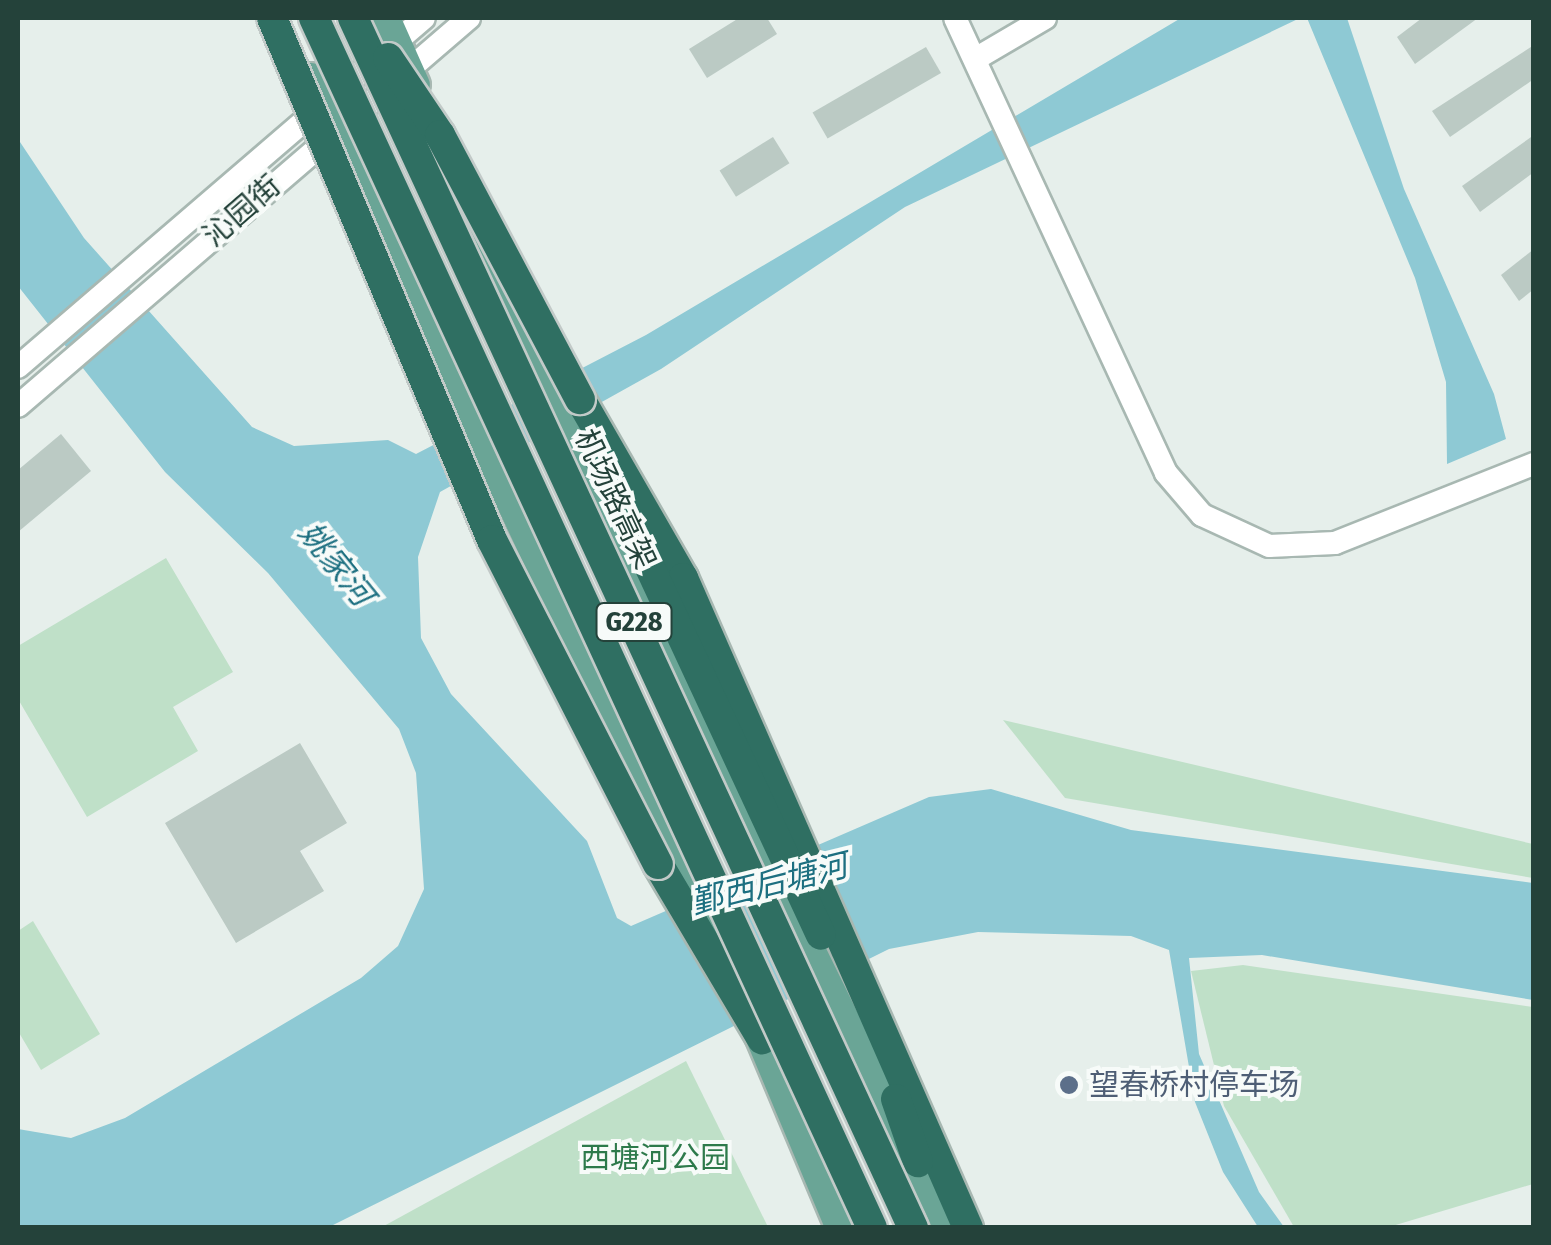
<!DOCTYPE html>
<html>
<head>
<meta charset="utf-8">
<style>
	body { margin:0 }
	#map { position:relative; width:1551px; height:1245px; overflow:hidden; background:#e6efeb; font-family:"Fira Sans Condensed","Noto Sans SC",sans-serif }
	div>[style] { position:absolute }
	.green>* { inset:0; background:#bfe0c8 }
	.water>* { inset:0; background:#8ec9d4 }
	.building>* { inset:0; background:#bbcac4; transform-origin:0 0 }
	.roads { filter:drop-shadow(2px 0 #a8b8b2) drop-shadow(-2px 0 #a8b8b2) drop-shadow(0 2px #a8b8b2) drop-shadow(0 -2px #a8b8b2) }
	.minor>* { height:22px; margin:-11px; padding:0 11px; transform-origin:11px; border-radius:11px; background:#fff }
	.major>* { height:28px; margin:-14px; padding:0 14px; transform-origin:14px; border-radius:14px; background:#6aa596 }
	.highway>* { height:30px; margin:-15px; padding:0 15px; transform-origin:15px; border-radius:15px; background:#2f6f62 }
	.bridges { filter:drop-shadow(2px 0 #c2cac8) drop-shadow(-2px 0 #c2cac8) drop-shadow(0 2px #c2cac8) drop-shadow(0 -2px #c2cac8) }
	.highway-bridge>* { height:30px; margin:-15px; padding:0 15px; transform-origin:15px; border-radius:15px; background:#2f6f62 }
	.dots>* { width:28px; height:28px; translate:-50% -50%; box-sizing:border-box; border:5px solid #f7fbf9; border-radius:50% }
	span { translate:-50% -50%; white-space:nowrap; text-align:center; line-height:1.15; -webkit-text-stroke:8px #f7fbf9; paint-order:stroke }
	.shield-label span { padding:2px 8px; background:#f7fbf9; border:2px solid; border-radius:8px; -webkit-text-stroke-width:0 }
	.shield-label { font-size:28px; color:#24423a; font-weight:700 }
	.street-label { font-size:30px; color:#24423a }
	.service-label { font-size:30px; color:#4e5e75 }
	.left { translate:0 -50%; text-align:left }
	.park-label { font-size:30px; color:#2d7a4b }
	.water-label { font-size:32px; color:#1c6f80; font-style:italic }
	.frame { position:absolute; inset:0; border:20px solid #24423a; pointer-events:none }
</style>
</head>
<body>
<div id="map">
	<div class="green">
		<div style="clip-path:polygon(166px 558px,233px 672px,173px 707px,198px 751px,87px 817px,18px 699px,18px 646px)"></div>
		<div style="clip-path:polygon(1003px 720px,1533px 844px,1533px 878px,1065px 798px)"></div>
		<div style="clip-path:polygon(33px 921px,100px 1034px,41px 1070px,18px 1031px,18px 931px)"></div>
		<div style="clip-path:polygon(1243px 965px,1533px 1007px,1533px 1184px,1389px 1227px,1294px 1227px,1224px 1106px,1191px 971px)"></div>
		<div style="clip-path:polygon(686px 1061px,768px 1227px,382px 1227px)"></div>
	</div>
	<div class="water">
		<div style="clip-path:polygon(1181px 18px,1300px 18px,905px 207px,661px 369px,440px 492px,418px 557px,421px 638px,451px 694px,587px 841px,617px 918px,631px 926px,929px 797px,991px 789px,1131px 830px,1533px 883px,1533px 1000px,1262px 955px,1189px 958px,1199px 1054px,1259px 1192px,1284px 1227px,1258px 1227px,1223px 1172px,1195px 1102px,1169px 950px,1131px 936px,978px 932px,889px 949px,329px 1227px,18px 1227px,18px 1129px,71px 1138px,125px 1118px,361px 978px,398px 946px,424px 889px,416px 773px,399px 729px,268px 573px,165px 472px,18px 286px,18px 139px,84px 238px,252px 427px,294px 446px,388px 440px,416px 454px,646px 335px)"></div>
		<div style="clip-path:polygon(1307px 18px,1347px 18px,1404px 189px,1494px 394px,1506px 439px,1447px 464px,1446px 382px,1415px 278px)"></div>
	</div>
	<div class="building">
		<div style="clip-path:polygon(739px 18px,767px 18px,777px 34px,707px 78px,689px 49px)"></div>
		<div style="clip-path:polygon(1422px 18px,1478px 18px,1415px 64px,1397px 37px)"></div>
		<div style="clip-path:polygon(1534px 45px,1534px 79px,1450px 137px,1432px 111px)"></div>
		<div style="left:926px;top:47px;width:30px;height:131px;rotate:60deg"></div>
		<div style="clip-path:polygon(1534px 135px,1534px 172px,1480px 212px,1462px 186px)"></div>
		<div style="left:773px;top:137px;width:31px;height:63px;rotate:58deg"></div>
		<div style="clip-path:polygon(1534px 249px,1534px 289px,1519px 301px,1501px 275px)"></div>
		<div style="clip-path:polygon(61px 434px,91px 471px,18px 532px,18px 470px)"></div>
		<div style="clip-path:polygon(300px 743px,347px 823px,300px 851px,324px 891px,236px 943px,165px 823px)"></div>
	</div>
	<div class="roads">
		<div class="minor">
			<div style="left:955px;top:18px;width:502px;rotate:65.12deg"></div>
			<div style="left:1166px;top:473px;width:55px;rotate:49.4deg"></div>
			<div style="left:1202px;top:515px;width:74px;rotate:24.8deg"></div>
			<div style="left:1269px;top:546px;width:66px;rotate:-2.6deg"></div>
			<div style="left:1335px;top:543px;width:214px;rotate:-21.7deg"></div>
			<div style="left:977px;top:58px;width:79px;rotate:-30.5deg"></div>
			<div style="left:18px;top:367px;width:535px;rotate:-40.68deg"></div>
			<div style="left:18px;top:406px;width:595px;rotate:-40.71deg"></div>
		</div>
		<div class="major">
			<div style="left:386px;top:18px;width:73px;rotate:65.9deg"></div>
			<div style="left:311px;top:77px;width:952px;rotate:64.89deg"></div>
			<div style="left:477px;top:230px;width:424px;rotate:66.2deg"></div>
			<div style="left:648px;top:618px;width:680px;rotate:63.81deg"></div>
			<div style="left:752px;top:1019px;width:227px;rotate:67.2deg"></div>
		</div>
		<div class="highway">
			<div style="left:580px;top:399px;width:207px;rotate:60.1deg"></div>
			<div style="left:683px;top:578px;width:710px;rotate:66.32deg"></div>
			<div style="left:598px;top:456px;width:528px;rotate:65.04deg"></div>
			<div style="left:658px;top:864px;width:204px;rotate:59.3deg"></div>
			<div style="left:896px;top:1099px;width:67px;rotate:70.8deg"></div>
		</div>
	</div>
	<div class="bridges">
		<div class="highway-bridge">
			<div style="left:272px;top:18px;width:566px;rotate:67.15deg"></div>
			<div style="left:492px;top:540px;width:364px;rotate:62.9deg"></div>
			<div style="left:314px;top:18px;width:1332px;rotate:65.24deg"></div>
			<div style="left:353px;top:18px;width:1333px;rotate:65.16deg"></div>
			<div style="left:388px;top:58px;width:93px;rotate:56deg"></div>
			<div style="left:440px;top:135px;width:299px;rotate:62.1deg"></div>
		</div>
	</div>
	<div class="dots">
		<div style="left:1069px;top:1085px;background:#5c6f8a"></div>
	</div>
	<div class="shield-label">
		<span style="left:634px;top:622px">G228</span>
	</div>
	<div class="street-label">
		<span style="left:242px;top:211px;rotate:-41deg">沁园街</span>
		<span style="left:615px;top:499px;rotate:65deg">机场路高架</span>
	</div>
	<div class="service-label">
		<span class="left" style="left:1089px;top:1085px">望春桥村停车场</span>
	</div>
	<div class="park-label">
		<span style="left:655px;top:1158px">西塘河公园</span>
	</div>
	<div class="water-label">
		<span style="left:336px;top:564px;rotate:51deg">姚家河</span>
		<span style="left:769px;top:884px;rotate:-14deg">鄞西后塘河</span>
	</div>
	<div class="frame"></div>
</div>
</body>
</html>
